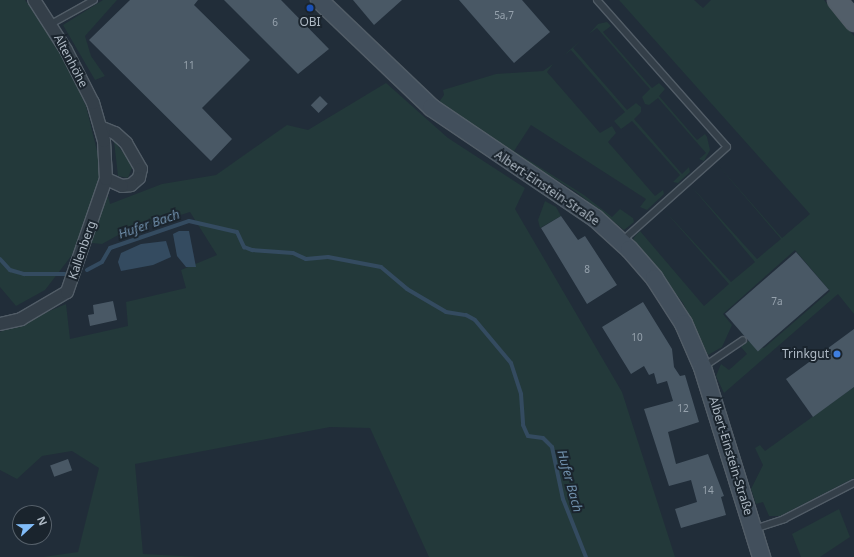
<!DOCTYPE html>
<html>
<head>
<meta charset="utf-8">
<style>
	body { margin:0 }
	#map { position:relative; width:854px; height:557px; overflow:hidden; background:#212d39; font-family:"Noto Sans",sans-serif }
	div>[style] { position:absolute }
	.green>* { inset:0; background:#23393a }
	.water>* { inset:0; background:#344b60 }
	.stream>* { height:4px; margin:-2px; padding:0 2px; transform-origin:2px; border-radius:2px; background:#344b60 }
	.building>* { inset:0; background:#495865; transform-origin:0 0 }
	.roads { filter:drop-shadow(1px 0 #525d67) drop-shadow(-1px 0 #525d67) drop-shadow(0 1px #525d67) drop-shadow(0 -1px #525d67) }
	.lane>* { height:6px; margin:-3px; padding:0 3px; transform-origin:3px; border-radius:3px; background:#343f49 }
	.street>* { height:12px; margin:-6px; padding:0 6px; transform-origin:6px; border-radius:6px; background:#343f49 }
	.secondary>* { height:17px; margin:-8.5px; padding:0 8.5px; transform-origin:8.5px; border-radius:8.5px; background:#424f5c }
	.primary>* { height:19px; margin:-9.5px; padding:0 9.5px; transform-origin:9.5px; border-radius:9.5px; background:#525e69 }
	.dots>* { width:11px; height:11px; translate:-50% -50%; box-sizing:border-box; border:2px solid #1a242d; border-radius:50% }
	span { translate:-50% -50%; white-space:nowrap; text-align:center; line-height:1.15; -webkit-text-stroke:4px #1a242d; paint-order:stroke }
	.number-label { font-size:10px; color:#96a2ad }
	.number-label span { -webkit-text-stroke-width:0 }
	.poi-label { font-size:12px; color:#afbac5 }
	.right { translate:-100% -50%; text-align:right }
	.street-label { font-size:12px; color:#afbac5 }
	.water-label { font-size:13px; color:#6f8eaa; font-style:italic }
	.north { position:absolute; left:12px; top:505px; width:40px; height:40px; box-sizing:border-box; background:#1a242d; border:1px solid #56606a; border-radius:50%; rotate:68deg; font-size:11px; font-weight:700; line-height:16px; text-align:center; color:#afbac5 }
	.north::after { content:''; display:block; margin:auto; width:14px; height:18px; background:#81bcf8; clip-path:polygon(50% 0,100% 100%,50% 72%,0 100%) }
</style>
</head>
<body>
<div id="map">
	<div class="green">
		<div style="clip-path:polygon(0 0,25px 0,59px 49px,86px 106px,110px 204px,162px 184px,216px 175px,287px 125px,308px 130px,386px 83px,448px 138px,525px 188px,515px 209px,622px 392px,675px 557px,429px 557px,370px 428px,330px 427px,135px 464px,143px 554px,201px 557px,43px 557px,78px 552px,99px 468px,72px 451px,42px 456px,17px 479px,0 470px,0 332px,66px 304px,70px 339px,128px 326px,126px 302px,186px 288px,181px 270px,217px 255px,190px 212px,120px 234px,102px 244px,82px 242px,45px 290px,16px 306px,0 287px)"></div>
		<div style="clip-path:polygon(103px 0,117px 0,85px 36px,91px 56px,105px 76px,95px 80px,63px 25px)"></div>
		<div style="clip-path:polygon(619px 0,694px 0,703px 8px,711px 0,824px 0,854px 36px,854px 314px,838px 294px,724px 393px,716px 376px,721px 364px,729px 370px,747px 354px,741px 347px,748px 341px,764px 348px,830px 291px,795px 250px,723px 314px,732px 325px,722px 347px,708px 355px,683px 303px,633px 239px,636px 235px,640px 231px,704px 306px,729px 284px,664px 210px,731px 282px,755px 262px,691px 186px,757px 259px,781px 239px,717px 164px,782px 238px,810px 214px)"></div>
		<div style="clip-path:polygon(607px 22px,611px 26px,603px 32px,652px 88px,659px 83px,665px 89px,659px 96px,697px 140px,705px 134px,707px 137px,710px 150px,704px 161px,699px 159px,706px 153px,658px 98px,649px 105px,645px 104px,642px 97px,650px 89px,597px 28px,589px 34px,598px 24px)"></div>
		<div style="clip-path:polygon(580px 41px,573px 48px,627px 110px,636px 103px,641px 107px,641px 112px,634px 119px,682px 174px,689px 167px,690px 172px,678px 183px,673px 182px,680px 175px,632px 121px,621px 129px,614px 121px,625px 112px,571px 50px,563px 56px)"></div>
		<div style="clip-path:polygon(553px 64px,547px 72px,600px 133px,612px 126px,616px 133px,608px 142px,655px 196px,663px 190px,664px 194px,647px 210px,640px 207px,646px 199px,531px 125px,514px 151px,584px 195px,612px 217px,620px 209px,633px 218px,634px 222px,624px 230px,576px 192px,474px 129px,439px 102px,444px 95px,443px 90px,496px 74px,543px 71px)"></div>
		<div style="clip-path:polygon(114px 141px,133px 165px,128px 178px,118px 176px)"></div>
		<div style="clip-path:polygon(545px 201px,556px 207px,561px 216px,540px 228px,538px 220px)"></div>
		<div style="clip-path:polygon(854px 387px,854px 478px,780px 516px,769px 516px,763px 502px,756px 504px,751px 489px,763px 465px,755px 448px,760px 445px,765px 451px)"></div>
		<div style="clip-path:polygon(839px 509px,850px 537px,820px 557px,801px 557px,792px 534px)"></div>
	</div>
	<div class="water">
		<div style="clip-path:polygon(179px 231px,189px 231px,196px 267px,186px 267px,177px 256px,173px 234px)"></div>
		<div style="clip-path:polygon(166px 241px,171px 257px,153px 265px,121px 271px,118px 262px,121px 253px,141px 244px)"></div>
	</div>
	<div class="stream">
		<div style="left:0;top:259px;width:15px;rotate:48deg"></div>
		<div style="left:10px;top:270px;width:15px;rotate:16deg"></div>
		<div style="left:24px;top:274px;width:41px"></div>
		<div style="left:87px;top:270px;width:17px;rotate:-28deg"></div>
		<div style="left:102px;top:262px;width:16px;rotate:-60deg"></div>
		<div style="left:110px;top:248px;width:83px;rotate:-18.9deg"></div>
		<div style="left:189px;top:221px;width:49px;rotate:12.9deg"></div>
		<div style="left:237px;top:232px;width:17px;rotate:65deg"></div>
		<div style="left:244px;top:247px;width:9px;rotate:21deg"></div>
		<div style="left:252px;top:250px;width:41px;rotate:4.2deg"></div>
		<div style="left:293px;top:253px;width:14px;rotate:25deg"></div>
		<div style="left:306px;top:259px;width:22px;rotate:-5deg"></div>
		<div style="left:328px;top:257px;width:54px;rotate:10.7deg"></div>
		<div style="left:381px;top:267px;width:34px;rotate:40deg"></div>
		<div style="left:407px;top:289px;width:45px;rotate:30.5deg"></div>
		<div style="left:446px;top:312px;width:20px;rotate:9deg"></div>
		<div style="left:466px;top:315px;width:10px;rotate:29deg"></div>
		<div style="left:475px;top:320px;width:56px;rotate:50.1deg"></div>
		<div style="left:511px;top:363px;width:33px;rotate:72deg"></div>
		<div style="left:521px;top:394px;width:31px;rotate:86deg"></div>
		<div style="left:523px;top:425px;width:12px;rotate:66deg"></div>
		<div style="left:528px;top:436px;width:15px;rotate:8deg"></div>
		<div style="left:543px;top:438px;width:13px;rotate:45deg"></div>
		<div style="left:552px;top:447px;width:53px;rotate:78.1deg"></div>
		<div style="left:563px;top:499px;width:62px;rotate:68.4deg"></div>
	</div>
	<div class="building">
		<div style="clip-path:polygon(130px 0,198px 0,194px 5px,250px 60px,202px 108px,232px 139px,211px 161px,89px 40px)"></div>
		<div style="clip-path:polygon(224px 0,281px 0,329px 49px,298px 74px)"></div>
		<div style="clip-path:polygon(353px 0,402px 0,374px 25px)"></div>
		<div style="clip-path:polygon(459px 0,522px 0,550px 32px,514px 63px)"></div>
		<div style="left:320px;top:96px;width:11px;height:13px;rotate:45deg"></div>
		<div style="clip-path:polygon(561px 216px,578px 240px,585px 236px,617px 285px,587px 304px,541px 228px)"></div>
		<div style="left:796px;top:252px;width:50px;height:94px;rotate:49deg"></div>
		<div style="clip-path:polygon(113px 301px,117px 320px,90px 326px,88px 315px,94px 314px,93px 305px)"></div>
		<div style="clip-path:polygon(643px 302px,672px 349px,674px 367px,680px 376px,685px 375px,699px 422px,668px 432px,676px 464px,708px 454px,724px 496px,721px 497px,726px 515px,681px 528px,675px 509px,697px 502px,691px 480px,669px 486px,644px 409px,673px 401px,667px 381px,657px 384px,654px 373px,649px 375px,644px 366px,631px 374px,602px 327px)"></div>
		<div style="clip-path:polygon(854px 329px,854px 387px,813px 417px,786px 379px)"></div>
		<div style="left:68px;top:459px;width:12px;height:19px;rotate:70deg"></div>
	</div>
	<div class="roads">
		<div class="lane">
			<div style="left:597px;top:0;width:196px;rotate:48.5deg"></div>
			<div style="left:727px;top:147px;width:141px;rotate:138.2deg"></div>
			<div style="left:51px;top:24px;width:49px;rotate:-29.2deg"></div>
			<div style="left:703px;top:367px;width:48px;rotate:-34deg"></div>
			<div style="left:754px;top:529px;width:32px;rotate:-18deg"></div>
			<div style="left:784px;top:519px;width:79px;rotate:-27.2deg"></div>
		</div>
		<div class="street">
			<div style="left:100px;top:127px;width:16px;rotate:22deg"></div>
			<div style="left:115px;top:133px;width:15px;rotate:42deg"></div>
			<div style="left:126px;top:143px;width:30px;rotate:60deg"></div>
			<div style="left:141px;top:169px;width:9px;rotate:103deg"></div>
			<div style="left:139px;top:178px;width:11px;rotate:139deg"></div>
			<div style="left:131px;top:185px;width:9px;rotate:174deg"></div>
			<div style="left:122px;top:186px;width:17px;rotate:-156deg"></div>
			<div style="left:0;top:324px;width:22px;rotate:-13deg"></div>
			<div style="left:21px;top:319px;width:53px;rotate:-30.4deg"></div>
			<div style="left:67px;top:292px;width:120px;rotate:-71deg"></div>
			<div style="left:106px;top:179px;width:38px;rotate:-93deg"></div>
			<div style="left:104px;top:141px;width:40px;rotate:-106deg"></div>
			<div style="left:93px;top:103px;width:59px;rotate:-117deg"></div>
			<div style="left:66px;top:50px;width:59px;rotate:-122.6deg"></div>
		</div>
		<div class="secondary">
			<div style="left:319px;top:0;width:155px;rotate:43.7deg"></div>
			<div style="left:431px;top:107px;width:198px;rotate:34.1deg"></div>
			<div style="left:595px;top:218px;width:46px;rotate:42.4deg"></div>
			<div style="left:629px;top:249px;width:38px;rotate:49deg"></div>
			<div style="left:654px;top:278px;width:54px;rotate:57.2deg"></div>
			<div style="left:683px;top:323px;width:48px;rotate:66.6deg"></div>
			<div style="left:702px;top:367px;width:199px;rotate:72.7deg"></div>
		</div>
		<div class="primary">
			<div style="left:837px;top:0;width:27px;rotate:51deg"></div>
		</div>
	</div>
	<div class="dots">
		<div style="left:310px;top:8px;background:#1a4fb4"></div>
		<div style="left:837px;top:354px;background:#3f7fe0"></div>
	</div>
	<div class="number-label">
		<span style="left:504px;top:16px">5a,7</span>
		<span style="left:275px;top:23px">6</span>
		<span style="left:189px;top:66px">11</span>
		<span style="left:587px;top:270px">8</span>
		<span style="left:777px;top:302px">7a</span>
		<span style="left:637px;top:338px">10</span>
		<span style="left:683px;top:409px">12</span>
		<span style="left:708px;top:491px">14</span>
	</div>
	<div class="poi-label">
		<span style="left:310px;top:22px">OBI</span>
		<span class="right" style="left:829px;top:354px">Trinkgut</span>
	</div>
	<div class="street-label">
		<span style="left:71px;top:61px;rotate:62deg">Altenhöhe</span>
		<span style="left:547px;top:188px;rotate:34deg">Albert-Einstein-Straße</span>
		<span style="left:82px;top:250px;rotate:-71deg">Kallenberg</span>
		<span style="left:731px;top:456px;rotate:73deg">Albert-Einstein-Straße</span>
	</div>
	<div class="water-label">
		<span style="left:149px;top:224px;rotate:-19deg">Hufer Bach</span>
		<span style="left:570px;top:481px;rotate:75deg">Hufer Bach</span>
	</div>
	<div class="north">N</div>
</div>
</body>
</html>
